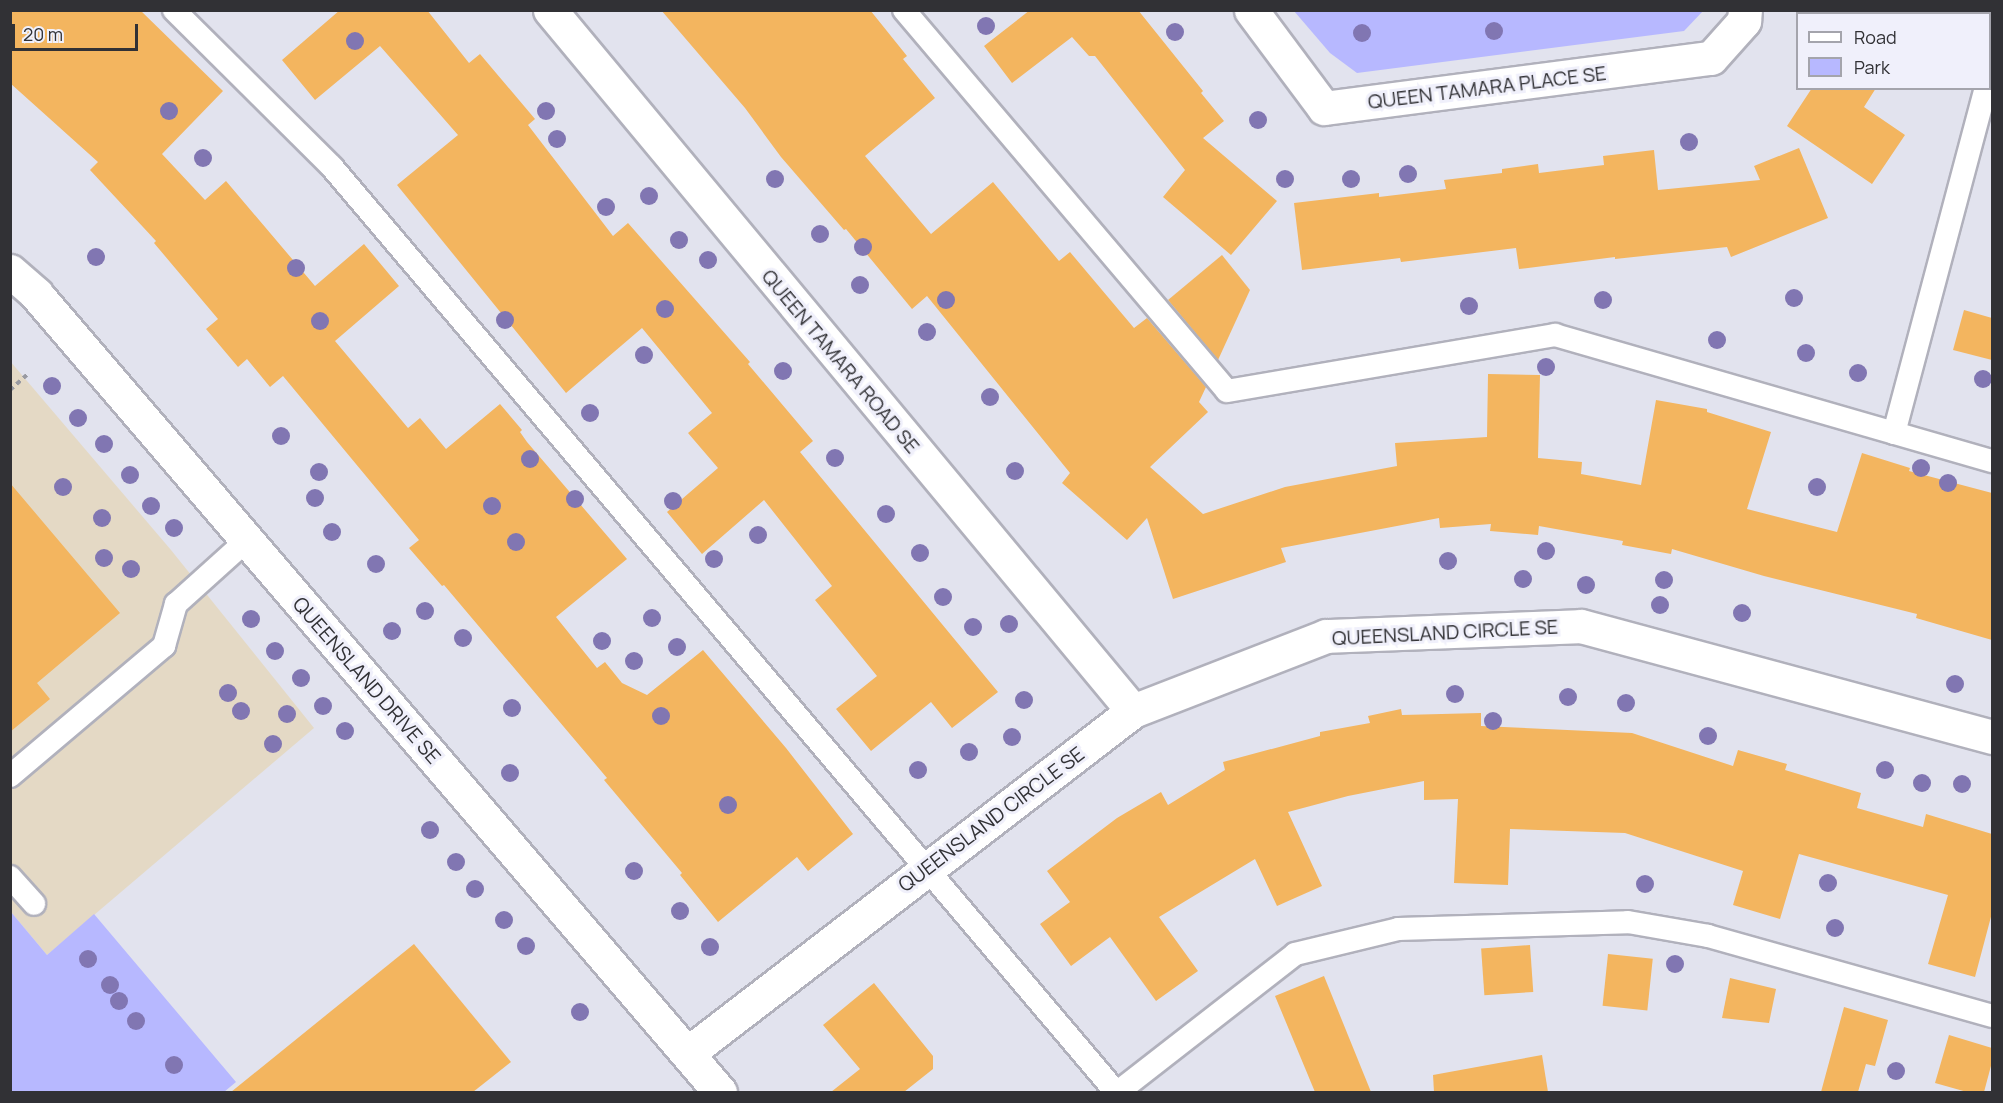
<!DOCTYPE html>
<html>
<head>
<meta charset="utf-8">
<style>
	body { margin:0 }
	#map { position:relative; width:2003px; height:1103px; overflow:hidden; background:#e2e3ee; font-family:Manrope,sans-serif }
	div>[style] { position:absolute }
	.education>* { inset:0; background:#e4d9c5 }
	.green>* { inset:0; background:#b7b8ff }
	.building>* { inset:0; background:#f3b55f; transform-origin:0 0 }
	.path>* { height:4px; margin-top:-2px; transform-origin:0; background:repeating-linear-gradient(90deg,#999aa2 0 4.5px,transparent 0 9px) }
	.roads { filter:drop-shadow(2px 0 #b1b1bc) drop-shadow(-2px 0 #b1b1bc) drop-shadow(0 2px #b1b1bc) drop-shadow(0 -2px #b1b1bc) }
	.service>* { height:22px; margin:-11px; padding:0 11px; transform-origin:11px; border-radius:11px; background:#fff }
	.minor>* { height:33px; margin:-16.5px; padding:0 16.5px; transform-origin:16.5px; border-radius:16.5px; background:#fff }
	.tertiary>* { height:33px; margin:-16.5px; padding:0 16.5px; transform-origin:16.5px; border-radius:16.5px; background:#fff }
	.trees>* { width:18px; height:18px; margin:-9px; border-radius:50%; background:#8176b2 }
	span { translate:-50% -50%; white-space:nowrap; text-align:center; line-height:1.15; -webkit-text-stroke:6px #f0f0fb; paint-order:stroke }
	.street-label { font-size:20px; color:#313135 }
	.frame { position:absolute; inset:0; border:12px solid #313135; pointer-events:none }
	.legend { position:absolute; left:1796px; top:12px; width:195px; height:78px; box-sizing:border-box; background:#f0f0fb; border:2px solid #a4a4ac; margin:0; padding:8px 10px; list-style:none; font-size:18px; color:#313135 }
	.legend li { display:flex; align-items:center; gap:12px; height:30px }
	.legend b { width:30px; border:2px solid #a4a4ac }
	.scale { position:absolute; left:12px; top:24px; width:126px; height:27px; box-sizing:border-box; border:3px solid #313135; border-top:0; padding-left:8px; font-size:18px; line-height:21px; white-space:nowrap; color:#313135; -webkit-text-stroke:4px #f0f0fb; paint-order:stroke }
</style>
</head>
<body>
<div id="map">
	<div class="education">
		<div style="clip-path:polygon(10px 361px,171px 550px,314px 728px,47px 955px,11px 912px)"></div>
	</div>
	<div class="green">
		<div style="clip-path:polygon(1294px 11px,1703px 11px,1684px 31px,1357px 73px,1330px 53px)"></div>
		<div style="clip-path:polygon(11px 912px,47px 955px,94px 914px,236px 1082px,224px 1092px,11px 1092px)"></div>
	</div>
	<div class="building">
		<div style="clip-path:polygon(10px 10px,140px 10px,223px 91px,162px 154px,205px 200px,226px 181px,315px 286px,364px 244px,399px 286px,335px 341px,408px 428px,420px 418px,446px 449px,500px 404px,522px 430px,520px 432px,527px 442px,627px 559px,556px 617px,597px 668px,605px 662px,622px 683px,647px 695px,703px 650px,786px 748px,853px 834px,808px 871px,797px 857px,718px 922px,680px 875px,682px 873px,604px 780px,607px 778px,444px 585px,442px 586px,409px 548px,419px 540px,283px 376px,270px 387px,247px 359px,238px 367px,206px 329px,218px 319px,154px 243px,156px 241px,90px 170px,98px 162px,10px 83px)"></div>
		<div style="clip-path:polygon(340px 10px,427px 10px,469px 63px,480px 54px,535px 119px,528px 125px,613px 236px,628px 223px,750px 362px,748px 364px,813px 441px,800px 452px,998px 692px,952px 728px,931px 702px,871px 751px,836px 709px,877px 676px,815px 600px,832px 586px,764px 500px,702px 554px,667px 512px,718px 468px,688px 433px,712px 413px,642px 328px,566px 393px,397px 185px,458px 135px,380px 46px,315px 100px,282px 60px)"></div>
		<div style="clip-path:polygon(661px 10px,870px 10px,907px 56px,903px 59px,935px 98px,865px 156px,931px 234px,993px 182px,1059px 261px,1070px 252px,1134px 328px,1147px 318px,1206px 387px,1199px 402px,1208px 412px,1150px 467px,1203px 514px,1285px 487px,1397px 466px,1395px 443px,1487px 437px,1488px 374px,1540px 375px,1538px 458px,1582px 462px,1581px 474px,1641px 485px,1656px 400px,1707px 409px,1707px 412px,1771px 432px,1747px 509px,1837px 532px,1862px 453px,1910px 468px,1909px 471px,1992px 493px,1992px 640px,1916px 618px,1917px 614px,1764px 576px,1672px 549px,1671px 554px,1622px 545px,1623px 541px,1539px 526px,1538px 535px,1490px 531px,1491px 524px,1440px 528px,1439px 518px,1281px 548px,1286px 562px,1173px 599px,1147px 518px,1127px 540px,1062px 483px,1070px 473px,927px 296px,912px 309px,846px 229px,844px 230px,781px 157px,745px 108px)"></div>
		<div style="clip-path:polygon(1030px 10px,1138px 10px,1203px 91px,1201px 93px,1224px 121px,1203px 138px,1277px 201px,1231px 255px,1163px 197px,1185px 170px,1095px 56px,1089px 56px,1072px 37px,1012px 83px,984px 46px)"></div>
		<div style="clip-path:polygon(1812px 88px,1876px 88px,1864px 107px,1905px 135px,1872px 184px,1787px 126px)"></div>
		<div style="clip-path:polygon(1799px 148px,1828px 218px,1731px 257px,1727px 247px,1615px 259px,1615px 257px,1519px 269px,1516px 248px,1401px 262px,1400px 258px,1302px 270px,1294px 203px,1379px 193px,1379px 197px,1446px 189px,1444px 180px,1502px 173px,1502px 169px,1538px 164px,1539px 173px,1604px 165px,1603px 156px,1654px 150px,1658px 190px,1760px 180px,1754px 166px)"></div>
		<div style="clip-path:polygon(1222px 255px,1250px 290px,1218px 360px,1168px 300px)"></div>
		<div style="clip-path:polygon(1964px 310px,1992px 318px,1992px 360px,1953px 350px)"></div>
		<div style="clip-path:polygon(10px 483px,120px 613px,37px 683px,50px 699px,10px 732px)"></div>
		<div style="clip-path:polygon(1401px 709px,1402px 715px,1481px 713px,1481px 726px,1632px 733px,1733px 766px,1738px 750px,1787px 764px,1785px 770px,1861px 793px,1857px 808px,1923px 827px,1926px 814px,1992px 834px,1992px 913px,1975px 977px,1928px 964px,1948px 895px,1799px 854px,1780px 919px,1733px 905px,1743px 871px,1625px 833px,1510px 829px,1508px 885px,1454px 883px,1458px 799px,1424px 800px,1424px 781px,1348px 796px,1288px 812px,1322px 886px,1277px 906px,1255px 859px,1159px 917px,1198px 971px,1156px 1001px,1110px 937px,1071px 966px,1040px 924px,1070px 902px,1047px 871px,1117px 818px,1161px 792px,1168px 805px,1225px 770px,1223px 762px,1320px 736px,1320px 732px,1370px 723px,1368px 716px)"></div>
		<div style="clip-path:polygon(414px 944px,511px 1062px,473px 1092px,231px 1092px)"></div>
		<div style="left:1530px;top:945px;width:47px;height:49px;rotate:86deg"></div>
		<div style="left:1608px;top:954px;width:45px;height:52px;rotate:6deg"></div>
		<div style="clip-path:polygon(1324px 976px,1371px 1092px,1315px 1092px,1275px 996px)"></div>
		<div style="clip-path:polygon(1730px 978px,1776px 989px,1769px 1023px,1722px 1018px)"></div>
		<div style="clip-path:polygon(874px 983px,933px 1056px,933px 1069px,904px 1092px,831px 1092px,860px 1069px,823px 1025px)"></div>
		<div style="clip-path:polygon(1844px 1007px,1888px 1020px,1875px 1066px,1866px 1064px,1858px 1092px,1821px 1092px)"></div>
		<div style="clip-path:polygon(1949px 1035px,1992px 1048px,1992px 1062px,1984px 1092px,1967px 1092px,1935px 1083px)"></div>
		<div style="clip-path:polygon(1542px 1055px,1548px 1092px,1434px 1092px,1433px 1075px)"></div>
	</div>
	<div class="path">
		<div style="left:10px;top:390px;width:24px;rotate:-42deg"></div>
	</div>
	<div class="roads">
		<div class="service">
			<div style="left:174px;top:10px;width:223px;rotate:44.8deg"></div>
			<div style="left:332px;top:167px;width:1213px;rotate:49.72deg"></div>
			<div style="left:904px;top:10px;width:499px;rotate:49.7deg"></div>
			<div style="left:1227px;top:391px;width:333px;rotate:-9.7deg"></div>
			<div style="left:1555px;top:335px;width:455px;rotate:16.1deg"></div>
			<div style="left:1990px;top:66px;width:18px;rotate:-84deg"></div>
			<div style="left:1894px;top:433px;width:357px;rotate:-75.1deg"></div>
			<div style="left:10px;top:776px;width:202px;rotate:-40.2deg"></div>
			<div style="left:164px;top:646px;width:44px;rotate:-74.1deg"></div>
			<div style="left:176px;top:604px;width:96px;rotate:-42deg"></div>
			<div style="left:10px;top:877px;width:36px;rotate:48deg"></div>
			<div style="left:1118px;top:1092px;width:224px;rotate:-37.9deg"></div>
			<div style="left:1295px;top:954px;width:106px;rotate:-13.6deg"></div>
			<div style="left:1398px;top:929px;width:230px;rotate:-1.7deg"></div>
			<div style="left:1628px;top:922px;width:81px;rotate:9.9deg"></div>
			<div style="left:1708px;top:936px;width:295px;rotate:15.7deg"></div>
		</div>
		<div class="minor">
			<div style="left:550px;top:10px;width:912px;rotate:50.25deg"></div>
			<div style="left:1251px;top:10px;width:122px;rotate:53.3deg"></div>
			<div style="left:1324px;top:108px;width:390px;rotate:-7.4deg"></div>
			<div style="left:1711px;top:58px;width:50px;rotate:-48.3deg"></div>
			<div style="left:1744px;top:21px;width:11px;rotate:-85deg"></div>
			<div style="left:688px;top:1053px;width:561px;rotate:-37.54deg"></div>
			<div style="left:1133px;top:711px;width:207px;rotate:-21.2deg"></div>
			<div style="left:1326px;top:636px;width:255px;rotate:-2.2deg"></div>
			<div style="left:1581px;top:626px;width:426px;rotate:15.1deg"></div>
		</div>
		<div class="tertiary">
			<div style="left:10px;top:271px;width:35px;rotate:41deg"></div>
			<div style="left:36px;top:294px;width:1051px;rotate:49.4deg"></div>
		</div>
	</div>
	<div class="trees">
		<div style="left:986px;top:26px"></div>
		<div style="left:1494px;top:31px"></div>
		<div style="left:1175px;top:32px"></div>
		<div style="left:1362px;top:33px"></div>
		<div style="left:355px;top:41px"></div>
		<div style="left:169px;top:111px"></div>
		<div style="left:546px;top:111px"></div>
		<div style="left:1258px;top:120px"></div>
		<div style="left:557px;top:139px"></div>
		<div style="left:1689px;top:142px"></div>
		<div style="left:203px;top:158px"></div>
		<div style="left:1408px;top:174px"></div>
		<div style="left:775px;top:179px"></div>
		<div style="left:1285px;top:179px"></div>
		<div style="left:1351px;top:179px"></div>
		<div style="left:649px;top:196px"></div>
		<div style="left:606px;top:207px"></div>
		<div style="left:820px;top:234px"></div>
		<div style="left:679px;top:240px"></div>
		<div style="left:863px;top:247px"></div>
		<div style="left:96px;top:257px"></div>
		<div style="left:708px;top:260px"></div>
		<div style="left:296px;top:268px"></div>
		<div style="left:860px;top:285px"></div>
		<div style="left:1794px;top:298px"></div>
		<div style="left:946px;top:300px"></div>
		<div style="left:1603px;top:300px"></div>
		<div style="left:1469px;top:306px"></div>
		<div style="left:665px;top:309px"></div>
		<div style="left:505px;top:320px"></div>
		<div style="left:320px;top:321px"></div>
		<div style="left:927px;top:332px"></div>
		<div style="left:1717px;top:340px"></div>
		<div style="left:1806px;top:353px"></div>
		<div style="left:644px;top:355px"></div>
		<div style="left:1546px;top:367px"></div>
		<div style="left:783px;top:371px"></div>
		<div style="left:1858px;top:373px"></div>
		<div style="left:1983px;top:379px"></div>
		<div style="left:52px;top:386px"></div>
		<div style="left:990px;top:397px"></div>
		<div style="left:590px;top:413px"></div>
		<div style="left:78px;top:418px"></div>
		<div style="left:281px;top:436px"></div>
		<div style="left:104px;top:444px"></div>
		<div style="left:835px;top:458px"></div>
		<div style="left:530px;top:459px"></div>
		<div style="left:1921px;top:468px"></div>
		<div style="left:1015px;top:471px"></div>
		<div style="left:319px;top:472px"></div>
		<div style="left:130px;top:475px"></div>
		<div style="left:1948px;top:483px"></div>
		<div style="left:63px;top:487px"></div>
		<div style="left:1817px;top:487px"></div>
		<div style="left:315px;top:498px"></div>
		<div style="left:575px;top:499px"></div>
		<div style="left:673px;top:501px"></div>
		<div style="left:151px;top:506px"></div>
		<div style="left:492px;top:506px"></div>
		<div style="left:886px;top:514px"></div>
		<div style="left:102px;top:518px"></div>
		<div style="left:174px;top:528px"></div>
		<div style="left:332px;top:532px"></div>
		<div style="left:758px;top:535px"></div>
		<div style="left:516px;top:542px"></div>
		<div style="left:1546px;top:551px"></div>
		<div style="left:920px;top:553px"></div>
		<div style="left:104px;top:558px"></div>
		<div style="left:714px;top:559px"></div>
		<div style="left:1448px;top:561px"></div>
		<div style="left:376px;top:564px"></div>
		<div style="left:131px;top:569px"></div>
		<div style="left:1523px;top:579px"></div>
		<div style="left:1664px;top:580px"></div>
		<div style="left:1586px;top:585px"></div>
		<div style="left:943px;top:597px"></div>
		<div style="left:1660px;top:605px"></div>
		<div style="left:425px;top:611px"></div>
		<div style="left:1742px;top:613px"></div>
		<div style="left:652px;top:618px"></div>
		<div style="left:251px;top:619px"></div>
		<div style="left:1009px;top:624px"></div>
		<div style="left:973px;top:627px"></div>
		<div style="left:392px;top:631px"></div>
		<div style="left:463px;top:638px"></div>
		<div style="left:602px;top:641px"></div>
		<div style="left:677px;top:647px"></div>
		<div style="left:275px;top:651px"></div>
		<div style="left:634px;top:661px"></div>
		<div style="left:301px;top:678px"></div>
		<div style="left:1955px;top:684px"></div>
		<div style="left:228px;top:693px"></div>
		<div style="left:1455px;top:694px"></div>
		<div style="left:1568px;top:697px"></div>
		<div style="left:1024px;top:700px"></div>
		<div style="left:1626px;top:703px"></div>
		<div style="left:323px;top:706px"></div>
		<div style="left:512px;top:708px"></div>
		<div style="left:241px;top:711px"></div>
		<div style="left:287px;top:714px"></div>
		<div style="left:661px;top:716px"></div>
		<div style="left:1493px;top:721px"></div>
		<div style="left:345px;top:731px"></div>
		<div style="left:1708px;top:736px"></div>
		<div style="left:1012px;top:737px"></div>
		<div style="left:273px;top:744px"></div>
		<div style="left:969px;top:752px"></div>
		<div style="left:918px;top:770px"></div>
		<div style="left:1885px;top:770px"></div>
		<div style="left:510px;top:773px"></div>
		<div style="left:1922px;top:783px"></div>
		<div style="left:1962px;top:784px"></div>
		<div style="left:728px;top:805px"></div>
		<div style="left:430px;top:830px"></div>
		<div style="left:456px;top:862px"></div>
		<div style="left:634px;top:871px"></div>
		<div style="left:1828px;top:883px"></div>
		<div style="left:1645px;top:884px"></div>
		<div style="left:475px;top:889px"></div>
		<div style="left:680px;top:911px"></div>
		<div style="left:504px;top:920px"></div>
		<div style="left:1835px;top:928px"></div>
		<div style="left:526px;top:946px"></div>
		<div style="left:710px;top:947px"></div>
		<div style="left:88px;top:959px"></div>
		<div style="left:1675px;top:964px"></div>
		<div style="left:110px;top:985px"></div>
		<div style="left:119px;top:1001px"></div>
		<div style="left:580px;top:1012px"></div>
		<div style="left:136px;top:1021px"></div>
		<div style="left:174px;top:1065px"></div>
		<div style="left:1896px;top:1071px"></div>
	</div>
	<div class="street-label">
		<span style="left:1487px;top:87px;rotate:-7deg">QUEEN TAMARA PLACE SE</span>
		<span style="left:841px;top:361px;rotate:50deg">QUEEN TAMARA ROAD SE</span>
		<span style="left:1445px;top:632px;rotate:-3deg">QUEENSLAND CIRCLE SE</span>
		<span style="left:367px;top:680px;rotate:49deg">QUEENSLAND DRIVE SE</span>
		<span style="left:991px;top:819px;rotate:-37deg">QUEENSLAND CIRCLE SE</span>
	</div>
	<div class="frame"></div>
	<ul class="legend">
	<li><b style="height:8px;background:#fff"></b>Road</li>
	<li><b style="height:16px;background:#b7b8ff"></b>Park</li>
	</ul>
	<div class="scale">20 m</div>
</div>
</body>
</html>
